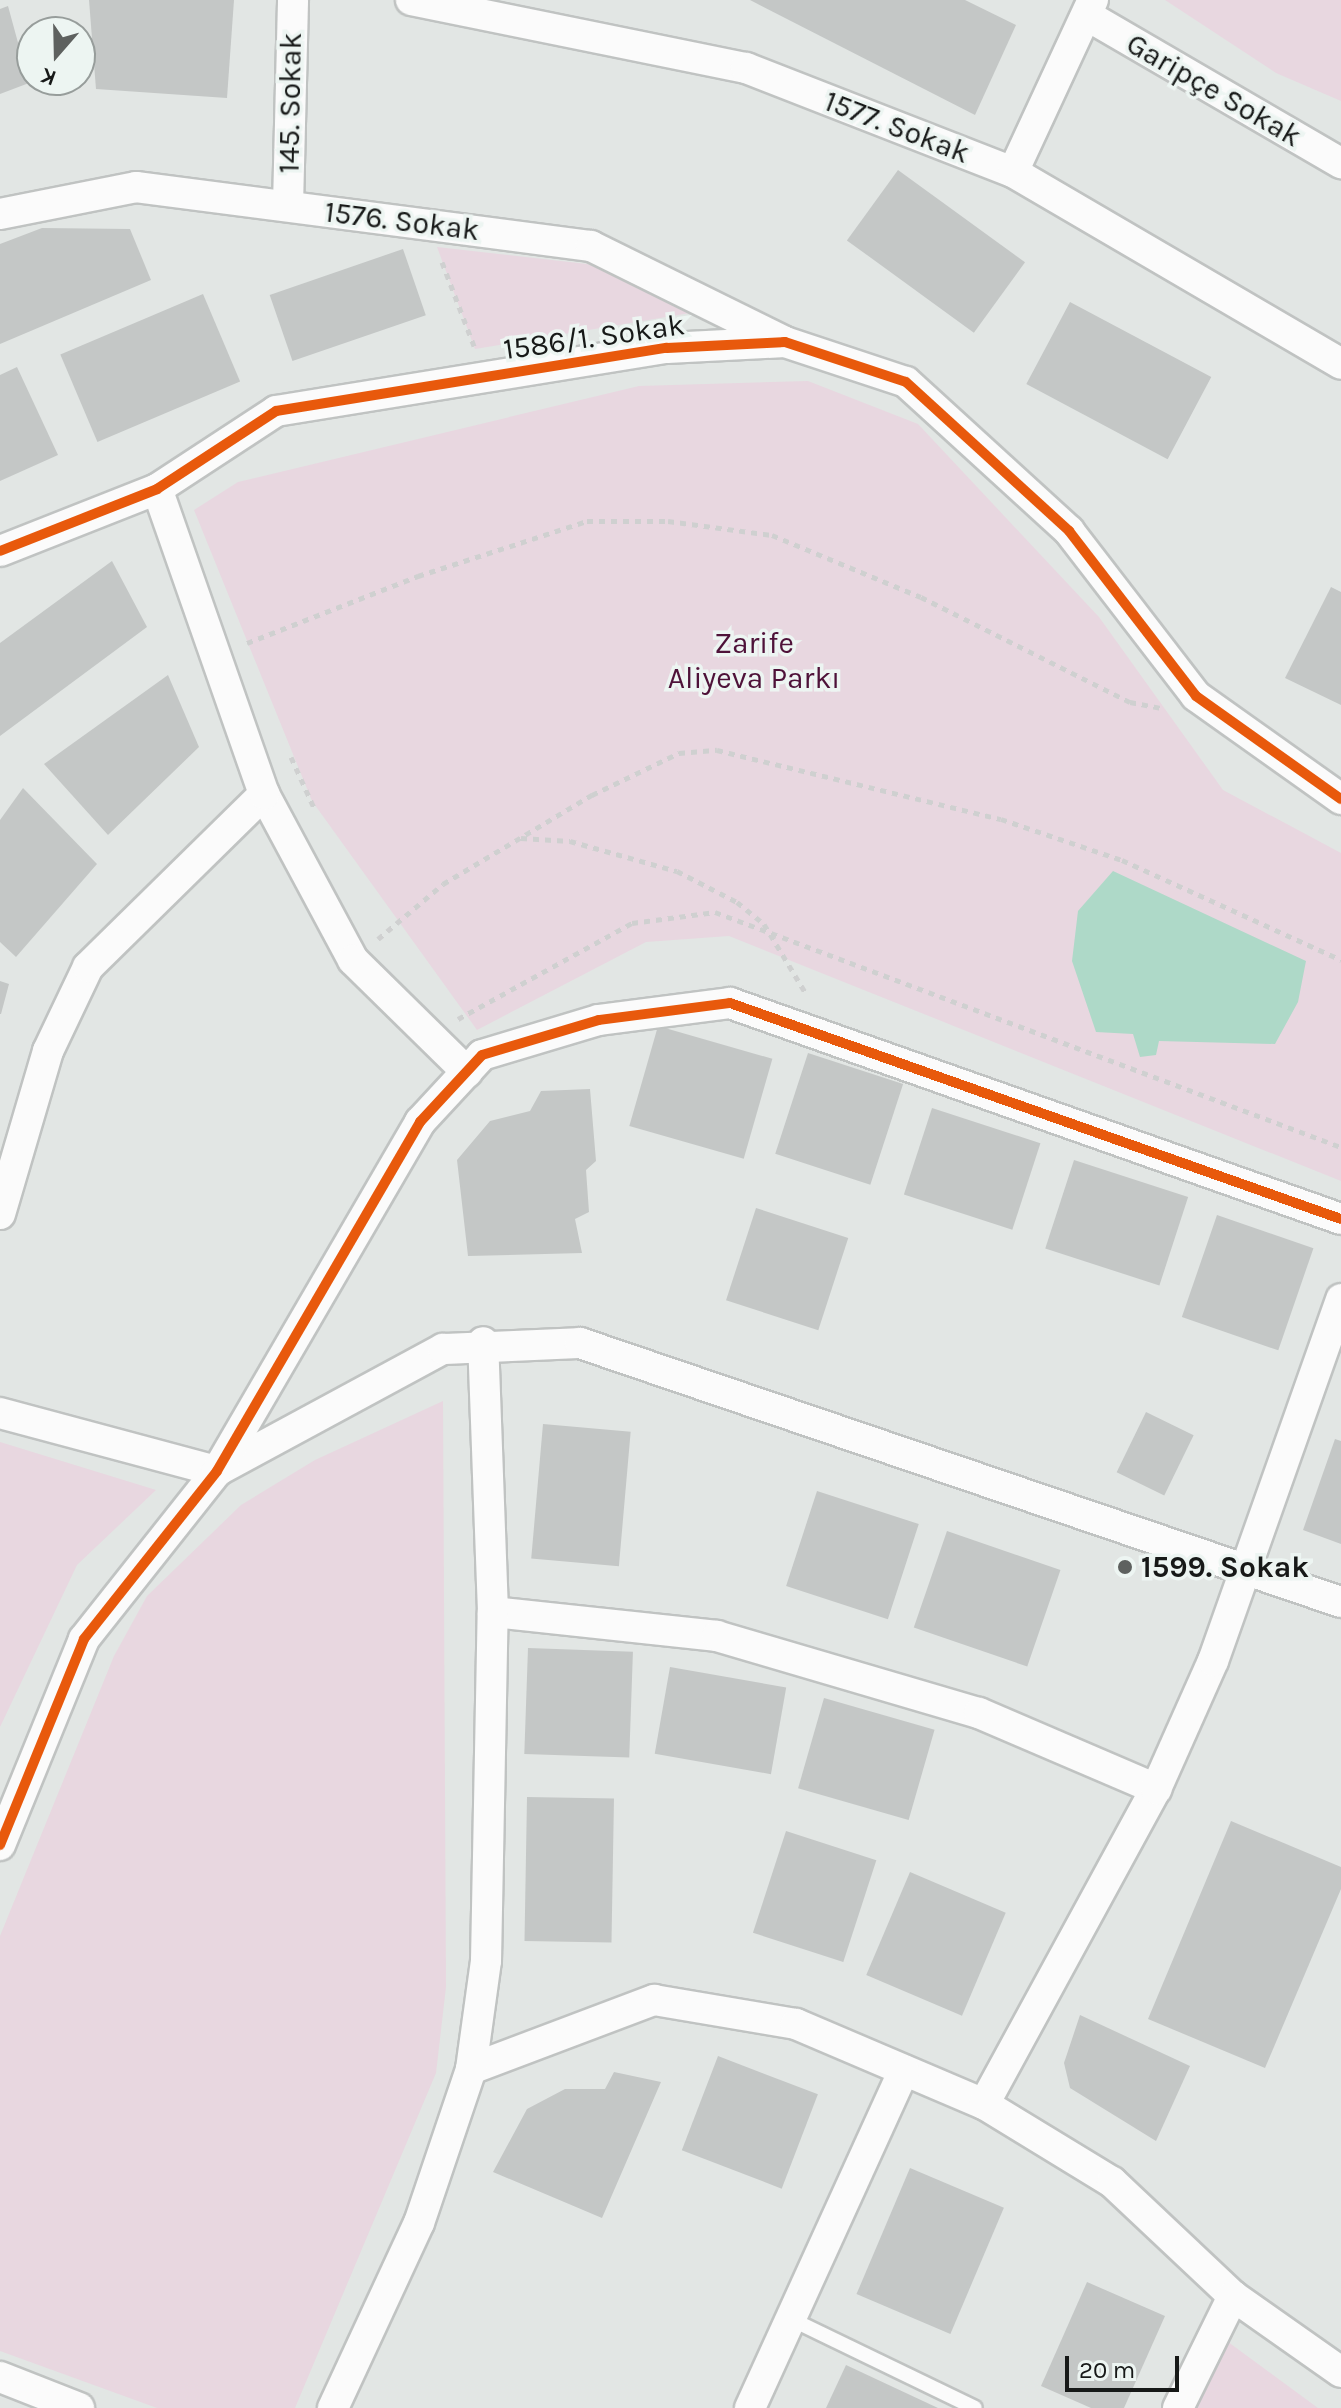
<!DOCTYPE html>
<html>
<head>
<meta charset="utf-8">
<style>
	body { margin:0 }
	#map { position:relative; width:1341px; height:2408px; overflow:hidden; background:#e2e6e4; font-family:Karla,sans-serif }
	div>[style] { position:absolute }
	.green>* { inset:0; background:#e8d7e0 }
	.water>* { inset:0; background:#aed9c8 }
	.building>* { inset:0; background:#c4c7c6; transform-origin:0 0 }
	.path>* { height:5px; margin-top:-2.5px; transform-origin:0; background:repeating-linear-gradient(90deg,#cfd0d0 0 6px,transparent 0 12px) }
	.roads { filter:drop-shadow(2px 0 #c0c3c2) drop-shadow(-2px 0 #c0c3c2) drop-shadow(0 2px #c0c3c2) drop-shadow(0 -2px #c0c3c2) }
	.service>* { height:14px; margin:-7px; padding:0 7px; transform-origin:7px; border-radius:7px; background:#fbfbfb }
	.minor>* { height:30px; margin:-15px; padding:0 15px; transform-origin:15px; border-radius:15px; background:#fbfbfb }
	.cycleway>* { height:10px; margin:-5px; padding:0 5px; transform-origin:5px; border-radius:5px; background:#e8590c }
	.dots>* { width:22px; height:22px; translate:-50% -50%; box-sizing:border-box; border:4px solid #edf5f2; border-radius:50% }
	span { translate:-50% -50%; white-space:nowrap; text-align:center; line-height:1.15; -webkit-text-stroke:7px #edf5f2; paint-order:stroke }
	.street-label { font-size:30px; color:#171918 }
	.park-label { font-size:30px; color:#4e1239 }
	.poi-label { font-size:30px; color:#171918; font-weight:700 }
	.left { translate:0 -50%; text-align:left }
	.north { position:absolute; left:16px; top:16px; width:80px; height:80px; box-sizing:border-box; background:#edf5f2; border:2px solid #979d9b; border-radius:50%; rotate:200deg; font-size:22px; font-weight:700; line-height:32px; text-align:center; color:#171918 }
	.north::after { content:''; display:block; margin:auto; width:28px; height:36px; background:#5e615f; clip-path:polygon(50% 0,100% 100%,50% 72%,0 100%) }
	.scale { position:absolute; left:1065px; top:2356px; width:114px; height:36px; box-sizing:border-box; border:4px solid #171918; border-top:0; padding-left:10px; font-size:24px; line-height:28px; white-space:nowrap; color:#171918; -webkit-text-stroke:6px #edf5f2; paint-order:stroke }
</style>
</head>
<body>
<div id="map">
	<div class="green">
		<div style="clip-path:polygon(1165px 0,1341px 0,1341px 101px,1276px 73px)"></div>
		<div style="clip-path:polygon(437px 247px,587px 264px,708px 310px,475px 349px)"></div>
		<div style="clip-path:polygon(808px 381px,918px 424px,1099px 617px,1223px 790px,1341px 853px,1341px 1181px,729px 936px,646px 942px,477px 1030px,312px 801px,194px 510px,238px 482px,639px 386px)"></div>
		<div style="clip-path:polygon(443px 1401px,446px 1987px,436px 2073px,295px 2408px,157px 2408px,0 2351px,0 1936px,114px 1656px,147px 1596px,241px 1505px,315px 1460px)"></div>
		<div style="clip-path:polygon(0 1442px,156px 1490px,77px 1565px,0 1727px)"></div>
		<div style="clip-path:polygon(1220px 2336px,1318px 2408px,1187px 2408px)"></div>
	</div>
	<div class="water">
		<div style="clip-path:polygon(1113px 871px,1306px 961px,1298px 1002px,1275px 1044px,1159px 1041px,1156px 1055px,1140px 1057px,1133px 1034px,1096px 1032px,1072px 961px,1078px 911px)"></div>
	</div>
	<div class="building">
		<div style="clip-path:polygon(89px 0,234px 0,227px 98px,96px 89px)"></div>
		<div style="clip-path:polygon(750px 0,965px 0,1016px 25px,975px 115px)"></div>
		<div style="clip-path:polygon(8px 6px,29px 83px,0 94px,0 9px)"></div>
		<div style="left:898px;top:170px;width:157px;height:87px;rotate:36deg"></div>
		<div style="clip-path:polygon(42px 228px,130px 229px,151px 280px,0 344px,0 244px)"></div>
		<div style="left:403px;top:249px;width:70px;height:141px;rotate:71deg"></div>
		<div style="left:203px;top:294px;width:95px;height:155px;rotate:67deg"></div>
		<div style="left:1070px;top:302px;width:160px;height:93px;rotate:28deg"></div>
		<div style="clip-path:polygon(17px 367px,58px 455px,0 481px,0 375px)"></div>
		<div style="clip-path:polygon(112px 561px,147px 627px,0 736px,0 643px)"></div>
		<div style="clip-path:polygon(1331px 587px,1341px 592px,1341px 705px,1285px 678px)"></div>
		<div style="clip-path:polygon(168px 675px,199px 747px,108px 835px,44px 764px)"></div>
		<div style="clip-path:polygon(23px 788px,97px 864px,16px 957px,0 942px,0 820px)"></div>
		<div style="clip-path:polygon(0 981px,9px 984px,1px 1014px,0 1014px)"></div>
		<div style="left:658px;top:1026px;width:119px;height:104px;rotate:16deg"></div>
		<div style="left:808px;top:1053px;width:100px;height:106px;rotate:18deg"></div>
		<div style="clip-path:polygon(590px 1089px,596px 1161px,586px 1170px,589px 1212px,575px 1219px,582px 1253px,468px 1256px,457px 1160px,490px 1121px,530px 1111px,541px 1091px)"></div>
		<div style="left:932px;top:1108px;width:114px;height:91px;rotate:18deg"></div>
		<div style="left:1074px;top:1160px;width:120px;height:93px;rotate:18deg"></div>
		<div style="left:756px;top:1208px;width:97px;height:97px;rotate:18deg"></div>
		<div style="left:1217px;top:1215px;width:102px;height:108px;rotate:19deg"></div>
		<div style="left:1146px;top:1412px;width:53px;height:67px;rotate:26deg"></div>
		<div style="left:543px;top:1424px;width:88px;height:135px;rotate:5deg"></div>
		<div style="clip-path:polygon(1335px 1439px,1341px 1441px,1341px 1544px,1303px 1530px)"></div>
		<div style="left:817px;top:1491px;width:107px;height:100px;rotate:18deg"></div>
		<div style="left:947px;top:1531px;width:120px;height:102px;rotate:19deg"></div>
		<div style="left:528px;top:1648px;width:105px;height:106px;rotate:2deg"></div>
		<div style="left:670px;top:1667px;width:118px;height:88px;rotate:10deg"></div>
		<div style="left:824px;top:1698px;width:115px;height:94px;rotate:16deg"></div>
		<div style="left:527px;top:1797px;width:87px;height:144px;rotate:1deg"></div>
		<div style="clip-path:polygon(1231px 1821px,1341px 1867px,1341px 1889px,1265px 2068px,1148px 2019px)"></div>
		<div style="left:786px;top:1831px;width:95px;height:107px;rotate:18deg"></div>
		<div style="left:910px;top:1872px;width:104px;height:112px;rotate:23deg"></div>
		<div style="clip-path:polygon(1080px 2015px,1190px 2066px,1156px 2141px,1070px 2088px,1064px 2063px)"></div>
		<div style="left:718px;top:2056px;width:107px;height:101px;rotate:21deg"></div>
		<div style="clip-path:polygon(614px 2072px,661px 2082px,602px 2218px,493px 2172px,527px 2109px,565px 2089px,605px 2089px)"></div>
		<div style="left:910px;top:2168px;width:102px;height:137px;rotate:23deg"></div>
		<div style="clip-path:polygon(1087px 2282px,1165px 2316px,1124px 2408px,1091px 2408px,1041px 2386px)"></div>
		<div style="clip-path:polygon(846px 2365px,938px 2408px,826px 2408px)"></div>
	</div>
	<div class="path">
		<div style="left:442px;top:262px;width:90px;rotate:69.1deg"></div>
		<div style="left:247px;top:643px;width:184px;rotate:-21.4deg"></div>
		<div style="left:418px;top:576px;width:178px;rotate:-18deg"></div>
		<div style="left:587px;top:521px;width:81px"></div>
		<div style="left:668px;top:521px;width:105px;rotate:7.7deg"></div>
		<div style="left:772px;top:535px;width:161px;rotate:22.6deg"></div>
		<div style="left:921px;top:597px;width:234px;rotate:26.7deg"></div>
		<div style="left:1130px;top:702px;width:31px;rotate:11deg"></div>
		<div style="left:291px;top:757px;width:58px;rotate:65.6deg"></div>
		<div style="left:521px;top:838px;width:49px;rotate:3.5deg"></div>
		<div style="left:570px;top:841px;width:111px;rotate:15.7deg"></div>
		<div style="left:677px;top:871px;width:68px;rotate:27.3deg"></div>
		<div style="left:737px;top:902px;width:35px;rotate:39deg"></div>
		<div style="left:764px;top:924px;width:79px;rotate:58.9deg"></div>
		<div style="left:378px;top:939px;width:85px;rotate:-40.2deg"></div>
		<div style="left:443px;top:884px;width:174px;rotate:-30.9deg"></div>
		<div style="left:592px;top:795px;width:97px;rotate:-25.8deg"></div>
		<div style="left:679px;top:753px;width:38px;rotate:-5deg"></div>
		<div style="left:717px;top:750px;width:292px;rotate:13.7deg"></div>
		<div style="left:1001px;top:819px;width:128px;rotate:18.7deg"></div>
		<div style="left:1122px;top:860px;width:241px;rotate:24.5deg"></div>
		<div style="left:458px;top:1019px;width:199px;rotate:-28.9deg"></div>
		<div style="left:632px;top:923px;width:84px;rotate:-7.5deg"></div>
		<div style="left:715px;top:912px;width:669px;rotate:20.58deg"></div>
	</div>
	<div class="roads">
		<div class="service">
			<div style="left:791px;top:2319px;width:204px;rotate:25.8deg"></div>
		</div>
		<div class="minor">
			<div style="left:411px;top:0;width:342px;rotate:11.5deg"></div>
			<div style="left:746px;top:68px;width:287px;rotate:21.3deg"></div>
			<div style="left:1013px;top:172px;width:380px;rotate:30.3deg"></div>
			<div style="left:1088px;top:16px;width:293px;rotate:30.2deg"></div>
			<div style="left:1013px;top:172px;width:190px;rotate:-65.1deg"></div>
			<div style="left:288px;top:206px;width:206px;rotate:-88.6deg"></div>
			<div style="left:0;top:214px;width:139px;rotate:-11.2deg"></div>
			<div style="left:136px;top:187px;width:459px;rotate:7.4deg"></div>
			<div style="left:591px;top:246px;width:214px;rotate:26.3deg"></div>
			<div style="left:0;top:551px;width:169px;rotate:-21.5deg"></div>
			<div style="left:157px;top:489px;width:142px;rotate:-33.2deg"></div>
			<div style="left:276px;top:411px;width:396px;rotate:-9.2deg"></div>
			<div style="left:667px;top:348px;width:118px;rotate:-2.9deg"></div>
			<div style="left:785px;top:342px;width:127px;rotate:18.3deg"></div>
			<div style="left:906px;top:382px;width:221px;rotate:42.4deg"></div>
			<div style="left:1069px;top:531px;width:208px;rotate:52.4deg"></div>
			<div style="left:1196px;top:696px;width:178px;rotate:35.4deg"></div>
			<div style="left:264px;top:794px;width:188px;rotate:61.8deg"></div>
			<div style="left:353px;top:960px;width:160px;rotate:44.5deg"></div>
			<div style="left:0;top:1214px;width:170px;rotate:-73.6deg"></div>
			<div style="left:48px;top:1051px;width:93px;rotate:-64.5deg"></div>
			<div style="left:88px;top:967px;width:247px;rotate:-44.5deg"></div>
			<div style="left:264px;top:794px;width:323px;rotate:-109.3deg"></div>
			<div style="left:0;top:1413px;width:225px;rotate:15deg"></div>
			<div style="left:217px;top:1471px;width:257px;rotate:-28.4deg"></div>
			<div style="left:443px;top:1349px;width:137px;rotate:-2.5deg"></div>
			<div style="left:580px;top:1343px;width:804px;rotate:18.8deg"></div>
			<div style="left:493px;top:1612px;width:225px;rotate:6.1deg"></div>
			<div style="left:717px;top:1636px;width:273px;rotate:16.4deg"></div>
			<div style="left:979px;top:1713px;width:193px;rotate:23.2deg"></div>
			<div style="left:0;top:1845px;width:222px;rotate:-67.8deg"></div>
			<div style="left:84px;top:1639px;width:214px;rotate:-51.6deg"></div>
			<div style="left:217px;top:1471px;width:404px;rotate:-59.8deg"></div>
			<div style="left:420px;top:1122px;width:91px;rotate:-47.2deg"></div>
			<div style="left:482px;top:1055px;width:122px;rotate:-16.7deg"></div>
			<div style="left:599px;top:1020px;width:132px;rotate:-7.4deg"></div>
			<div style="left:730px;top:1003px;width:648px;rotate:19.47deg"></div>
			<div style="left:471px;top:2069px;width:196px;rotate:-20.7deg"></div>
			<div style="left:654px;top:2000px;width:144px;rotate:9.6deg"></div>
			<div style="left:796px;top:2024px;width:204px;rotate:23.1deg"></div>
			<div style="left:984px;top:2104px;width:150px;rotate:31.4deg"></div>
			<div style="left:1112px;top:2182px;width:166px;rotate:43.3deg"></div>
			<div style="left:1233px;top:2296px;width:132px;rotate:35.1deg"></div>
			<div style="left:984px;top:2104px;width:359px;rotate:-61.4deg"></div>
			<div style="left:1156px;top:1789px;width:140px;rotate:-66deg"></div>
			<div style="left:1213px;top:1661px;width:384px;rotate:-70.5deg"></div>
			<div style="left:0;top:2377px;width:85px;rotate:21.4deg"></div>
			<div style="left:333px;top:2408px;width:204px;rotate:-65.1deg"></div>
			<div style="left:419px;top:2223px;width:163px;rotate:-71.3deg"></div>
			<div style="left:471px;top:2069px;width:109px;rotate:-82.1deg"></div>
			<div style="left:486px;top:1961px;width:349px;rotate:-88.9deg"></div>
			<div style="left:493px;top:1612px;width:270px;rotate:-92.1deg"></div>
			<div style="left:750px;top:2408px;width:371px;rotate:-65.5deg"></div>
			<div style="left:1178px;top:2408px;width:125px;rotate:-63.8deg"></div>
		</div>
	</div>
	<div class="cycleway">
		<div style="left:0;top:551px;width:169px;rotate:-21.5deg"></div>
		<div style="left:157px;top:489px;width:142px;rotate:-33.2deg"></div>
		<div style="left:276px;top:411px;width:396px;rotate:-9.2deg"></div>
		<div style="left:667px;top:348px;width:118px;rotate:-2.9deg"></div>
		<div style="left:785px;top:342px;width:127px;rotate:18.3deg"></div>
		<div style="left:906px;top:382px;width:221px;rotate:42.4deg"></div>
		<div style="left:1069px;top:531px;width:208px;rotate:52.4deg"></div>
		<div style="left:1196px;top:696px;width:178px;rotate:35.4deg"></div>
		<div style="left:0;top:1845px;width:222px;rotate:-67.8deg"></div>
		<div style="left:84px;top:1639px;width:214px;rotate:-51.6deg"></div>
		<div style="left:217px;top:1471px;width:404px;rotate:-59.8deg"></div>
		<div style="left:420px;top:1122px;width:91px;rotate:-47.2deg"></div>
		<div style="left:482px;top:1055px;width:122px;rotate:-16.7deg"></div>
		<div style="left:599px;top:1020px;width:132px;rotate:-7.4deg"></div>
		<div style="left:730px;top:1003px;width:648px;rotate:19.47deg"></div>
	</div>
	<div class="dots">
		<div style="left:1125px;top:1567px;background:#5e615f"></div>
	</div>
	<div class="street-label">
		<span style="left:1214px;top:90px;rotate:30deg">Garipçe Sokak</span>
		<span style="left:290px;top:103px;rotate:-89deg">145. Sokak</span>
		<span style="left:897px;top:127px;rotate:21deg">1577. Sokak</span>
		<span style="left:402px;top:221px;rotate:7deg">1576. Sokak</span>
		<span style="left:594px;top:337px;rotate:-8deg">1586/1. Sokak</span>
	</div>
	<div class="park-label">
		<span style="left:754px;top:660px">Zarife<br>Aliyeva Parkı</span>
	</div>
	<div class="poi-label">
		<span class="left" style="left:1141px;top:1567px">1599. Sokak</span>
	</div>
	<div class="north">K</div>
	<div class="scale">20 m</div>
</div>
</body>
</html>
